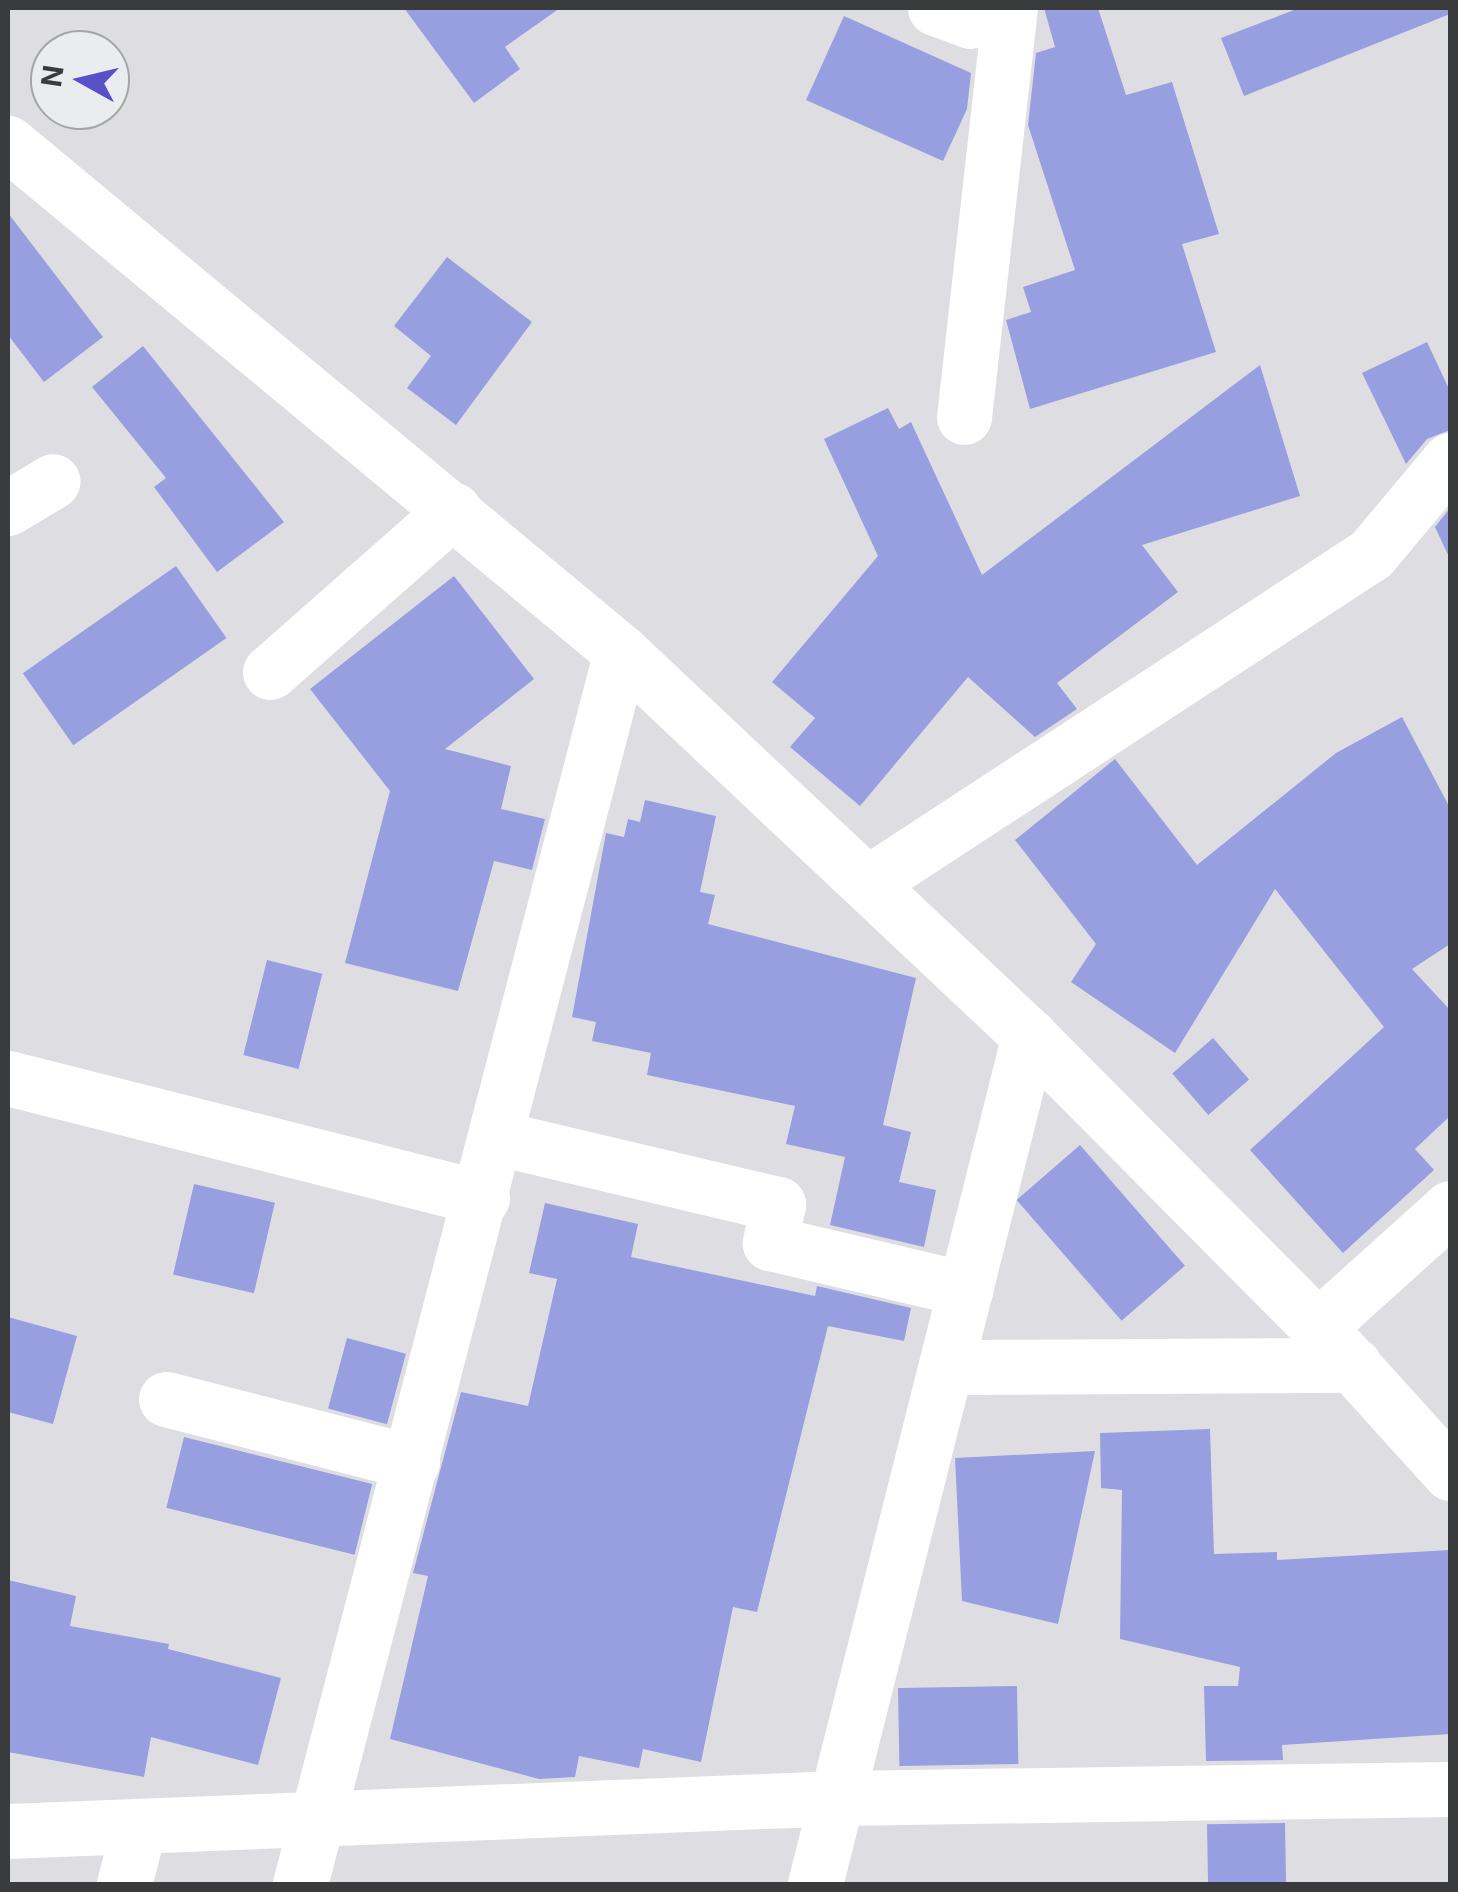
<!DOCTYPE html>
<html>
<head>
<meta charset="utf-8">
<style>
	body { margin:0 }
	#map { position:relative; width:1458px; height:1892px; overflow:hidden; background:#dedee2; font-family:Inter,sans-serif }
	div>[style] { position:absolute }
	.building>* { inset:0; background:#979fe1; transform-origin:0 0 }
	.minor>* { height:55px; margin:-27.5px; padding:0 27.5px; transform-origin:27.5px; border-radius:27.5px; background:#fff }
	span { translate:-50% -50%; white-space:nowrap; text-align:center; line-height:1.15; -webkit-text-stroke:8px #ebecef; paint-order:stroke }
	.frame { position:absolute; inset:0; border:10px solid #3a3b3c; pointer-events:none }
	.north { position:absolute; left:30px; top:30px; width:100px; height:100px; box-sizing:border-box; background:#ebecef; border:2px solid #a4a5a7; border-radius:50%; rotate:278deg; font-size:28px; font-weight:700; line-height:40px; text-align:center; color:#3a3b3c }
	.north::after { content:''; display:block; margin:auto; width:35px; height:45px; background:#5750c7; clip-path:polygon(50% 0,100% 100%,50% 72%,0 100%) }
</style>
</head>
<body>
<div id="map">
	<div class="building">
		<div style="clip-path:polygon(404px 8px,560px 8px,505px 47px,520px 69px,474px 103px)"></div>
		<div style="clip-path:polygon(1044px 8px,1098px 8px,1126px 95px,1172px 82px,1219px 234px,1182px 244px,1216px 352px,1030px 409px,1006px 320px,1031px 312px,1023px 287px,1075px 270px,1028px 125px,1036px 53px,1055px 47px)"></div>
		<div style="clip-path:polygon(1299px 8px,1450px 8px,1450px 14px,1244px 96px,1221px 38px)"></div>
		<div style="clip-path:polygon(844px 16px,971px 73px,967px 109px,943px 161px,806px 100px)"></div>
		<div style="clip-path:polygon(8px 213px,103px 337px,44px 382px,8px 335px)"></div>
		<div style="clip-path:polygon(447px 257px,532px 322px,456px 425px,407px 388px,431px 356px,394px 326px)"></div>
		<div style="clip-path:polygon(1427px 342px,1450px 391px,1450px 430px,1427px 439px,1406px 464px,1362px 373px)"></div>
		<div style="clip-path:polygon(143px 346px,284px 522px,217px 572px,154px 487px,166px 478px,92px 387px)"></div>
		<div style="clip-path:polygon(1260px 365px,1300px 496px,1142px 545px,1178px 592px,1057px 683px,1077px 709px,1035px 737px,968px 677px,860px 806px,790px 747px,815px 718px,772px 682px,878px 556px,824px 439px,888px 408px,899px 429px,911px 422px,982px 575px)"></div>
		<div style="clip-path:polygon(1450px 508px,1450px 559px,1435px 527px)"></div>
		<div style="left:176px;top:566px;width:88px;height:187px;rotate:55deg"></div>
		<div style="clip-path:polygon(454px 576px,534px 679px,445px 749px,511px 766px,501px 809px,545px 819px,532px 870px,494px 861px,458px 991px,345px 963px,390px 791px,310px 689px)"></div>
		<div style="clip-path:polygon(1402px 717px,1450px 808px,1450px 944px,1412px 969px,1450px 1010px,1450px 1116px,1415px 1149px,1434px 1170px,1343px 1253px,1250px 1150px,1384px 1027px,1275px 889px,1175px 1053px,1071px 982px,1096px 944px,1015px 840px,1115px 759px,1197px 865px,1336px 753px)"></div>
		<div style="clip-path:polygon(645px 800px,716px 816px,700px 892px,715px 895px,708px 924px,916px 978px,883px 1125px,911px 1132px,899px 1182px,936px 1190px,924px 1247px,830px 1225px,845px 1157px,786px 1144px,795px 1106px,647px 1075px,651px 1053px,592px 1041px,596px 1022px,572px 1017px,606px 833px,624px 837px,628px 819px,640px 822px)"></div>
		<div style="left:267px;top:960px;width:57px;height:98px;rotate:14deg"></div>
		<div style="left:1213px;top:1038px;width:55px;height:54px;rotate:49deg"></div>
		<div style="left:1080px;top:1145px;width:160px;height:84px;rotate:49deg"></div>
		<div style="left:194px;top:1184px;width:83px;height:93px;rotate:13deg"></div>
		<div style="clip-path:polygon(545px 1203px,638px 1224px,631px 1257px,815px 1296px,817px 1286px,911px 1308px,904px 1341px,828px 1326px,757px 1612px,733px 1607px,701px 1762px,643px 1749px,639px 1768px,579px 1756px,575px 1777px,539px 1779px,390px 1739px,428px 1576px,413px 1573px,461px 1392px,528px 1406px,557px 1279px,529px 1273px)"></div>
		<div style="clip-path:polygon(8px 1317px,77px 1336px,53px 1424px,8px 1412px)"></div>
		<div style="left:347px;top:1338px;width:61px;height:73px;rotate:15deg"></div>
		<div style="clip-path:polygon(1210px 1429px,1214px 1554px,1277px 1552px,1277px 1560px,1450px 1550px,1450px 1734px,1282px 1745px,1283px 1760px,1206px 1761px,1204px 1686px,1238px 1686px,1240px 1667px,1120px 1639px,1122px 1490px,1101px 1488px,1100px 1433px)"></div>
		<div style="left:184px;top:1437px;width:194px;height:73px;rotate:14deg"></div>
		<div style="clip-path:polygon(1095px 1451px,1058px 1624px,962px 1601px,955px 1458px)"></div>
		<div style="clip-path:polygon(8px 1580px,76px 1596px,70px 1626px,169px 1644px,168px 1649px,281px 1678px,258px 1765px,151px 1737px,144px 1777px,8px 1752px)"></div>
		<div style="left:1017px;top:1686px;width:78px;height:119px;rotate:89deg"></div>
		<div style="left:1285px;top:1823px;width:61px;height:78px;rotate:89deg"></div>
	</div>
	<div class="minor">
		<div style="left:935px;top:8px;width:37px;rotate:20deg"></div>
		<div style="left:970px;top:21px;width:41px;rotate:-18.4deg"></div>
		<div style="left:8px;top:143px;width:797px;rotate:39.7deg"></div>
		<div style="left:621px;top:652px;width:560px;rotate:43.26deg"></div>
		<div style="left:1029px;top:1036px;width:410px;rotate:45.2deg"></div>
		<div style="left:1318px;top:1327px;width:197px;rotate:47.9deg"></div>
		<div style="left:964px;top:417px;width:412px;rotate:-83.6deg"></div>
		<div style="left:8px;top:508px;width:52px;rotate:-31deg"></div>
		<div style="left:270px;top:672px;width:245px;rotate:-41.4deg"></div>
		<div style="left:868px;top:883px;width:601px;rotate:-33.19deg"></div>
		<div style="left:1371px;top:554px;width:123px;rotate:-50deg"></div>
		<div style="left:8px;top:1078px;width:489px;rotate:14.2deg"></div>
		<div style="left:498px;top:1138px;width:288px;rotate:13.3deg"></div>
		<div style="left:778px;top:1204px;width:40px;rotate:102deg"></div>
		<div style="left:770px;top:1243px;width:201px;rotate:13.2deg"></div>
		<div style="left:1318px;top:1327px;width:178px;rotate:-42deg"></div>
		<div style="left:947px;top:1367px;width:407px;rotate:-0.3deg"></div>
		<div style="left:166px;top:1399px;width:254px;rotate:14.4deg"></div>
		<div style="left:8px;top:1831px;width:833px;rotate:-2.27deg"></div>
		<div style="left:840px;top:1798px;width:610px;rotate:-0.85deg"></div>
		<div style="left:124px;top:1884px;width:59px;rotate:-75.3deg"></div>
		<div style="left:300px;top:1884px;width:1273px;rotate:-75.4deg"></div>
		<div style="left:815px;top:1884px;width:875px;rotate:-75.84deg"></div>
	</div>
	<div class="frame"></div>
	<div class="north">N</div>
</div>
</body>
</html>
